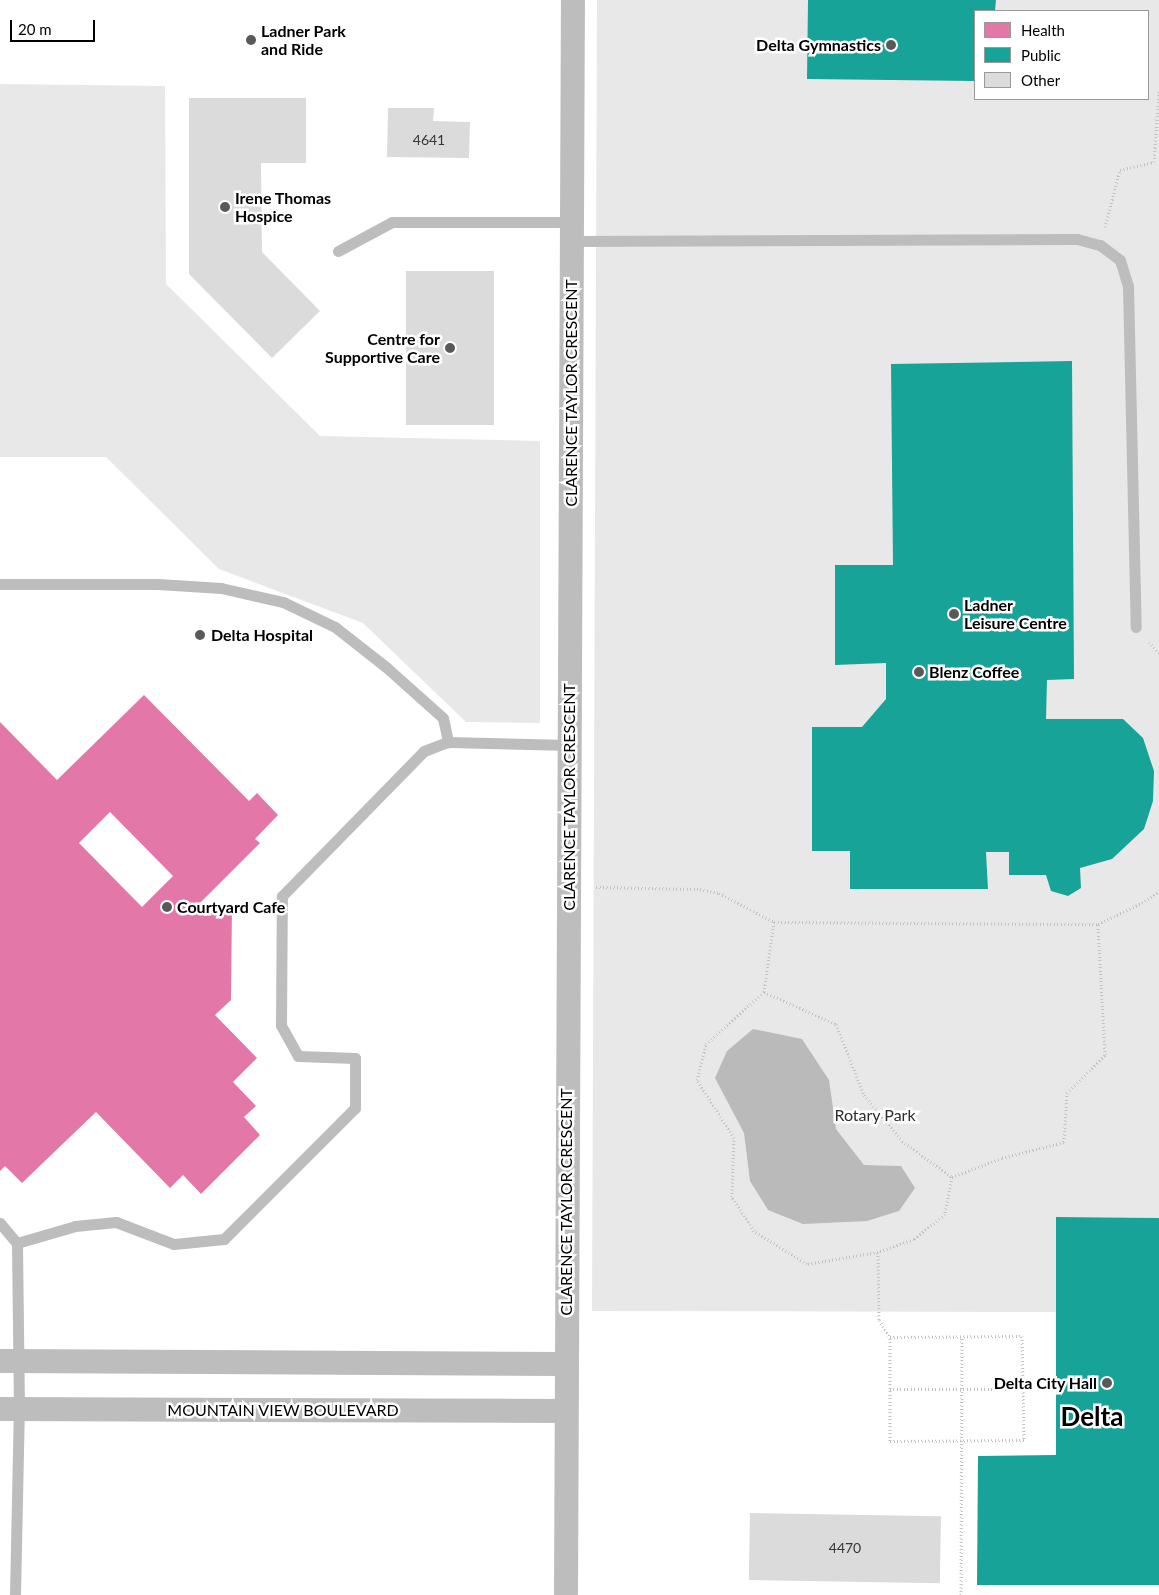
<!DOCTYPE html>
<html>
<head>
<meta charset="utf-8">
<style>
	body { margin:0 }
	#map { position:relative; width:1159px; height:1595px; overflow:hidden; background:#fff; font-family:Lato,sans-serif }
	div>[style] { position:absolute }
	.green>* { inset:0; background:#e8e8e8 }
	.water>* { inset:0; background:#bababa }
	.health>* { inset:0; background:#e377a8 }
	.public>* { inset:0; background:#17a398 }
	.building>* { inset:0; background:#dbdbdb; transform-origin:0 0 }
	.path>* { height:3px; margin-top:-1.5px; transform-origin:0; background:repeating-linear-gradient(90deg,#c2c2c2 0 1px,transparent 0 3.5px) }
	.service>* { height:11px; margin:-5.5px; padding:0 5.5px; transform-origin:5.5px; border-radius:5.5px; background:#bdbdbd }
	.minor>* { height:24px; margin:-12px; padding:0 12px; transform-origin:12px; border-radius:12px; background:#bdbdbd }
	.dots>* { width:14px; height:14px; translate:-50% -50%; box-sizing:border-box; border:2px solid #fff; border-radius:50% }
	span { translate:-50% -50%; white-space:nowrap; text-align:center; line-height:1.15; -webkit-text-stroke:5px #fff; paint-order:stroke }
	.number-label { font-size:14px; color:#373737 }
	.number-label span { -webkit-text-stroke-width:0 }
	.poi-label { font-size:16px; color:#000; font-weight:700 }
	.left { translate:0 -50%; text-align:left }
	.right { translate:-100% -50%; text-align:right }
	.street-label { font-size:16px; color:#000 }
	.park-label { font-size:16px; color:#2c2c2c }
	.town-label { font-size:26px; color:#000; font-weight:700 }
	.legend { position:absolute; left:974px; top:10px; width:175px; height:90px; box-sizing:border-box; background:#fff; border:1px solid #999; margin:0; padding:6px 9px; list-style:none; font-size:15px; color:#000 }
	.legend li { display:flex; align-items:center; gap:10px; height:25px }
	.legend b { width:25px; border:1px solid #999 }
	.scale { position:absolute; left:10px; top:20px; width:85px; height:22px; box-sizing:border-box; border:2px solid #000; border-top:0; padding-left:6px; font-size:15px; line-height:18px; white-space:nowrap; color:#000; -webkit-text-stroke:4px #fff; paint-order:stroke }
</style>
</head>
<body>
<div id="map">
	<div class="green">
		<div style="clip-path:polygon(evenodd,597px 0,1159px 0,1159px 1218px,1056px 1217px,1056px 1312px,592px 1311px,597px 0,975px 11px,1148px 11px,1148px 99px,975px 99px,975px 11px)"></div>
		<div style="clip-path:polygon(0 84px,165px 86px,166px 284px,320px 436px,540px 441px,540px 723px,466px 722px,363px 623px,219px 569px,106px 457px,0 457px)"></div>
	</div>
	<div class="water">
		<div style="clip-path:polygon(753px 1029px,802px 1039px,829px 1080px,836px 1129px,864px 1165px,901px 1166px,915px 1188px,899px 1211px,867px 1221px,803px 1224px,768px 1210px,750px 1181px,744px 1133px,715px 1078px,727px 1051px)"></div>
	</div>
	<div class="health">
		<div style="clip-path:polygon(evenodd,144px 695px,249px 801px,257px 793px,278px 815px,255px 839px,260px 843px,200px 903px,232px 904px,231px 1000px,215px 1015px,257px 1058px,233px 1082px,256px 1106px,244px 1117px,260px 1135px,201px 1194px,183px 1175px,170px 1188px,96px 1112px,22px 1183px,5px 1166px,0 1171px,0 722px,57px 780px,144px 695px,110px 812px,173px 876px,142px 907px,79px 843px,110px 812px)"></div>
	</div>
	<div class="public">
		<div style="clip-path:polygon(808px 0,996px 0,995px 11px,975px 11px,975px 81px,807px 79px)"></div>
		<div style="clip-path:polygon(1072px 361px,1074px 679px,1047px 680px,1046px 719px,1123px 719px,1143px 738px,1154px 771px,1153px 801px,1144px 829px,1112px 859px,1080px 868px,1081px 888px,1068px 896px,1051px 891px,1046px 875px,1009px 875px,1009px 852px,986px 852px,988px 889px,850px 889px,850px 851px,812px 851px,812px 727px,862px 727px,886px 699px,886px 663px,835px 665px,835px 565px,893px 565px,891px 364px)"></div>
		<div style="clip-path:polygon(1056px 1217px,1159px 1218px,1159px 1585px,977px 1585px,978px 1456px,1056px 1455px)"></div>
	</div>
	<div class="building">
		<div style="clip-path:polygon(189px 98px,306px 98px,306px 163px,261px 163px,262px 252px,320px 311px,272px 358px,189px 274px)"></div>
		<div style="clip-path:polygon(388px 108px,434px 108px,433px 121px,470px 122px,469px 158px,387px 157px)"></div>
		<div style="left:494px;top:271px;width:154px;height:88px;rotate:90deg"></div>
		<div style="left:750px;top:1513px;width:191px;height:67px;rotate:1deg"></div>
	</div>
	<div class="path">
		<div style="left:1105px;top:227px;width:59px;rotate:-75.3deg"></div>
		<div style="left:1120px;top:170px;width:35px;rotate:-13deg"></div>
		<div style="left:1154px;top:162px;width:71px;rotate:-86deg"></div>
		<div style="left:1149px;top:642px;width:15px;rotate:48deg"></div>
		<div style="left:596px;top:887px;width:104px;rotate:1.1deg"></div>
		<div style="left:700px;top:889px;width:19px;rotate:12deg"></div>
		<div style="left:719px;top:893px;width:62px;rotate:27.8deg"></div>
		<div style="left:774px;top:922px;width:324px;rotate:0.4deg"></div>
		<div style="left:1098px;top:924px;width:49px;rotate:-25.5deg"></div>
		<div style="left:1142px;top:903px;width:21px;rotate:-35deg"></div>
		<div style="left:764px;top:992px;width:79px;rotate:24deg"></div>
		<div style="left:836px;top:1024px;width:76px;rotate:68.5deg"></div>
		<div style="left:864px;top:1095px;width:60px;rotate:50.4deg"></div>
		<div style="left:902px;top:1141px;width:62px;rotate:35.8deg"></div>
		<div style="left:952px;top:1177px;width:38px;rotate:101deg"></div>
		<div style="left:945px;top:1214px;width:40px;rotate:141deg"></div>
		<div style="left:914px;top:1239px;width:38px;rotate:160deg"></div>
		<div style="left:878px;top:1252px;width:72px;rotate:170.4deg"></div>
		<div style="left:807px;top:1264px;width:62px;rotate:-148.1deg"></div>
		<div style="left:754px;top:1231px;width:40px;rotate:-122.9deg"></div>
		<div style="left:732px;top:1197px;width:59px;rotate:-88.1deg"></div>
		<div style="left:734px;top:1138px;width:69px;rotate:-122.5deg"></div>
		<div style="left:697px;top:1080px;width:37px;rotate:-76deg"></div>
		<div style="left:706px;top:1044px;width:78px;rotate:-41.9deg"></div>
		<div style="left:764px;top:992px;width:71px;rotate:-81.9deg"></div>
		<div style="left:952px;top:1177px;width:53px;rotate:-20.8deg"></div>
		<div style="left:1002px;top:1158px;width:64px;rotate:-14.5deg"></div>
		<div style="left:1064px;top:1142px;width:49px;rotate:-86.5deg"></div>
		<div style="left:1067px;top:1093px;width:54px;rotate:-45deg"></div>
		<div style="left:1105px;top:1055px;width:131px;rotate:-93.1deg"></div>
		<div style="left:878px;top:1252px;width:68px;rotate:89.2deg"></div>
		<div style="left:879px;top:1320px;width:20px;rotate:57deg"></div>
		<div style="left:1022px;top:1336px;width:104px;rotate:88.9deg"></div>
		<div style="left:1024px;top:1440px;width:134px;rotate:179.6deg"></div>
		<div style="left:890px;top:1441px;width:104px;rotate:-90deg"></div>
		<div style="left:890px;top:1337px;width:132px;rotate:-0.4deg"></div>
		<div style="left:890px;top:1389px;width:133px"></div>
		<div style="left:961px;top:1595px;width:258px;rotate:-89.8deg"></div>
	</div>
	<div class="service">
		<div style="left:572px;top:241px;width:505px;rotate:-0.23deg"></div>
		<div style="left:1077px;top:239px;width:24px;rotate:15deg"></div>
		<div style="left:1100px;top:245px;width:25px;rotate:37deg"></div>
		<div style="left:1120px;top:260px;width:27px;rotate:73deg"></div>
		<div style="left:1128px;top:286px;width:341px;rotate:88.7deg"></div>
		<div style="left:338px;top:251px;width:61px;rotate:-28.2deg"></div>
		<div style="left:392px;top:222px;width:180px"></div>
		<div style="left:0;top:584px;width:158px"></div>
		<div style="left:158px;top:584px;width:63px;rotate:3.6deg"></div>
		<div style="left:221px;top:588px;width:64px;rotate:12.7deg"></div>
		<div style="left:283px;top:602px;width:58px;rotate:25.7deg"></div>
		<div style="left:335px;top:627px;width:65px;rotate:38.1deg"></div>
		<div style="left:386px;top:667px;width:76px;rotate:41.8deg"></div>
		<div style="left:443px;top:718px;width:25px;rotate:78deg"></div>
		<div style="left:0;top:1223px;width:26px;rotate:50deg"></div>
		<div style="left:17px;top:1243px;width:60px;rotate:-16.3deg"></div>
		<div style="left:75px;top:1226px;width:41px;rotate:-5.6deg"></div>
		<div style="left:116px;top:1222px;width:62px;rotate:20.8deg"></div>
		<div style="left:174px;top:1244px;width:50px;rotate:-5.7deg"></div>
		<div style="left:224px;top:1239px;width:185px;rotate:-45deg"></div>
		<div style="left:355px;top:1108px;width:50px;rotate:-90deg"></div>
		<div style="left:355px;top:1058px;width:57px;rotate:-178deg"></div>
		<div style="left:298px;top:1056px;width:35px;rotate:-119deg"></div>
		<div style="left:281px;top:1025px;width:129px;rotate:-89.6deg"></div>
		<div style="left:282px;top:896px;width:203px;rotate:-45.6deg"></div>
		<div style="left:424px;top:751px;width:26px;rotate:-21deg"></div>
		<div style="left:448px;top:742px;width:121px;rotate:1.4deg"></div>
		<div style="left:15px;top:1595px;width:186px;rotate:-88.8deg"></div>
		<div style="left:19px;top:1409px;width:166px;rotate:-90.7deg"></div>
	</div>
	<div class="minor">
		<div style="left:0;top:1361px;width:566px;rotate:0.3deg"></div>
		<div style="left:0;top:1409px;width:566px;rotate:0.2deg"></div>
		<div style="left:566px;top:1595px;width:1595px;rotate:-89.75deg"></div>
	</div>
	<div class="dots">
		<div style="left:251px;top:40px;background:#595959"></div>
		<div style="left:891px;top:45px;background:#595959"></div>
		<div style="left:225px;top:207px;background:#595959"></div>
		<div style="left:450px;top:348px;background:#595959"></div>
		<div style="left:954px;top:614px;background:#595959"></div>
		<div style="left:200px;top:635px;background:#595959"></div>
		<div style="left:919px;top:672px;background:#595959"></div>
		<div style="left:167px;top:907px;background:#595959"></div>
		<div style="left:1107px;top:1383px;background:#595959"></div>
	</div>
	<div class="number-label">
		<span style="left:429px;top:140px">4641</span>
		<span style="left:845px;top:1548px">4470</span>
	</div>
	<div class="poi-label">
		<span class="left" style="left:261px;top:40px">Ladner Park<br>and Ride</span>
		<span class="right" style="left:881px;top:45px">Delta Gymnastics</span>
		<span class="left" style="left:235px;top:207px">Irene Thomas<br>Hospice</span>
		<span class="right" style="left:440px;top:348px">Centre for<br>Supportive Care</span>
		<span class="left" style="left:964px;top:614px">Ladner<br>Leisure Centre</span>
		<span class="left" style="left:211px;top:635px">Delta Hospital</span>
		<span class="left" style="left:929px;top:672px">Blenz Coffee</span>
		<span class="left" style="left:177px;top:907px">Courtyard Cafe</span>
		<span class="right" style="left:1097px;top:1383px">Delta City Hall</span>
	</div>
	<div class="street-label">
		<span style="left:571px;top:393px;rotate:-90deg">CLARENCE TAYLOR CRESCENT</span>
		<span style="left:569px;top:797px;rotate:-90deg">CLARENCE TAYLOR CRESCENT</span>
		<span style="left:566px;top:1202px;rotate:-90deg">CLARENCE TAYLOR CRESCENT</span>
		<span style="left:283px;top:1410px">MOUNTAIN VIEW BOULEVARD</span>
	</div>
	<div class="park-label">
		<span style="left:875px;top:1115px">Rotary Park</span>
	</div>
	<div class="town-label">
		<span style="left:1092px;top:1417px">Delta</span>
	</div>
	<ul class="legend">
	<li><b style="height:14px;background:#e377a8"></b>Health</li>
	<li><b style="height:14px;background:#17a398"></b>Public</li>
	<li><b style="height:14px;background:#dbdbdb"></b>Other</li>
	</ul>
	<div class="scale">20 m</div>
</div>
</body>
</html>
